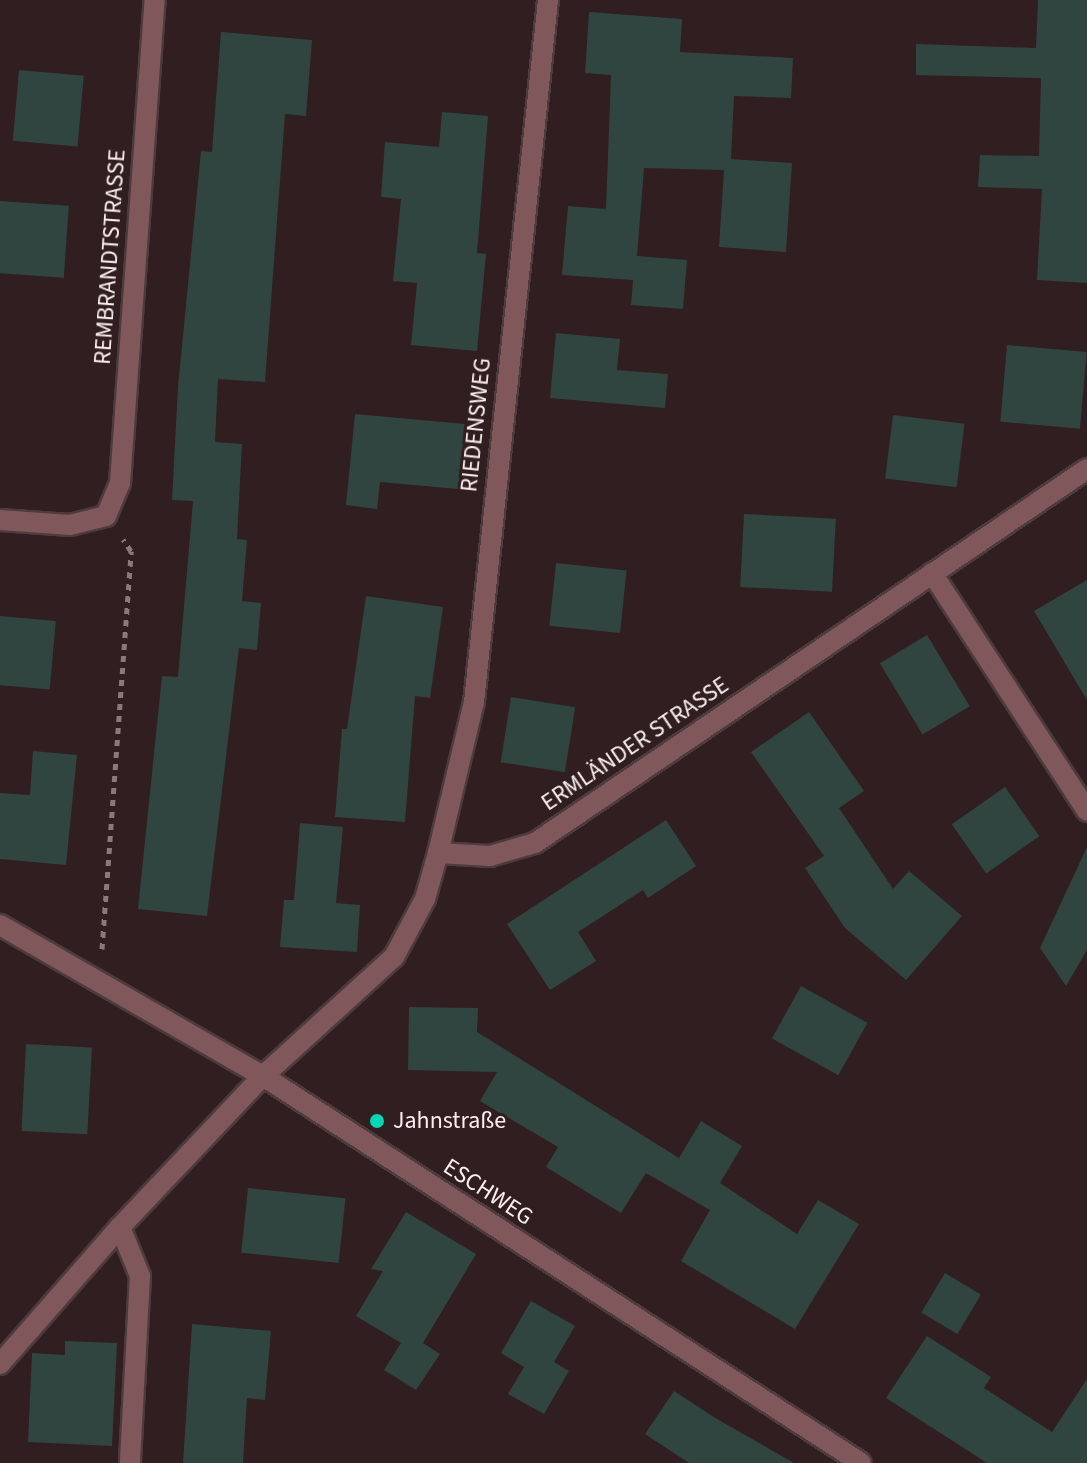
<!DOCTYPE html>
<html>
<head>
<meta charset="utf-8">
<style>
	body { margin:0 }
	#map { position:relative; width:1087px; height:1463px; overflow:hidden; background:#301e20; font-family:"Source Sans 3",sans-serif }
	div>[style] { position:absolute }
	.building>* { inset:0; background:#30453f; transform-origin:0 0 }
	.path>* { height:5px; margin-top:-2.5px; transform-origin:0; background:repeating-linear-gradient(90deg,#8a7a7c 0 6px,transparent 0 12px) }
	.roads { filter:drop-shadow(2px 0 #4d3b3d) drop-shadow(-2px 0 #4d3b3d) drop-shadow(0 2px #4d3b3d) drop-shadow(0 -2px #4d3b3d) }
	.street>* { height:20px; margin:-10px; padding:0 10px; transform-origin:10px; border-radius:10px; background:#80585c }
	.dots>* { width:22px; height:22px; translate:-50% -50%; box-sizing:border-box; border:4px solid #301e20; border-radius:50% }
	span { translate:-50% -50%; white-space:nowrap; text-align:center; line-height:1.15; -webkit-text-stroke:6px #301e20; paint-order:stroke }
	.street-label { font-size:24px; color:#fceff0 }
	.poi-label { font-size:24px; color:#fceff0 }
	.left { translate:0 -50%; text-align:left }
</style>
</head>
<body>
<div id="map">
	<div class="building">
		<div style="clip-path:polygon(1038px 0,1087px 0,1087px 283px,1037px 280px,1042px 189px,978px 187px,980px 155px,1039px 156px,1041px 78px,916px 75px,916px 44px,1036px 48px)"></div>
		<div style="clip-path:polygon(589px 12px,682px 19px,680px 52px,793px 58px,791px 98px,734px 96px,731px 159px,792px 163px,786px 252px,719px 247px,724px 170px,644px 168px,637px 256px,687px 260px,683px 309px,631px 305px,633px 280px,562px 275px,568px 206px,606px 209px,611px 75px,585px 73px)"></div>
		<div style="clip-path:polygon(221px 32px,312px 40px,306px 116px,285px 114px,265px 382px,218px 379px,215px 442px,242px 444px,237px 539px,247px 540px,242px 601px,261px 603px,257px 650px,239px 648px,207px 916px,138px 909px,162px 676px,178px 677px,193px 501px,172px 500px,178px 387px,201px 151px,212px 152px)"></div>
		<div style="left:19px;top:70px;width:65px;height:71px;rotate:5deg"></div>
		<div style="clip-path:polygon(442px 112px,488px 116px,477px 253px,486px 254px,477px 351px,411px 345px,417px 283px,393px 281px,401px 199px,381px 197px,385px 142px,439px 147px)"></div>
		<div style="left:0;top:201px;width:69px;height:72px;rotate:4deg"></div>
		<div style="clip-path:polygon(556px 333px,620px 339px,617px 370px,668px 374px,665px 408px,550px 398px)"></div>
		<div style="left:1007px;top:345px;width:80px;height:77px;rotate:5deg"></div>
		<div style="clip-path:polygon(355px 414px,465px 424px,458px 489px,380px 482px,377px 509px,346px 505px)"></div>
		<div style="left:893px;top:415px;width:72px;height:64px;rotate:7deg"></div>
		<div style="left:744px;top:514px;width:92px;height:73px;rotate:3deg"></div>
		<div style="left:556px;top:563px;width:71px;height:63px;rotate:6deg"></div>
		<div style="clip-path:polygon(1087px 580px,1087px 700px,1034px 611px)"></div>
		<div style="clip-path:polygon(366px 596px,443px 607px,430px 698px,415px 696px,405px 822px,335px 817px,342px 729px,347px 729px)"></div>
		<div style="left:0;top:616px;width:56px;height:69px;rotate:5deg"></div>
		<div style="left:927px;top:635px;width:83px;height:55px;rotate:59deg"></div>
		<div style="left:511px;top:697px;width:65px;height:66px;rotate:9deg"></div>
		<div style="clip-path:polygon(809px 712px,864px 791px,839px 808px,893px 889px,909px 871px,962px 916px,906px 980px,845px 928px,805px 868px,824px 856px,751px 752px)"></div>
		<div style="clip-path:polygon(33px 751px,77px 755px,66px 865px,0 859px,0 793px,30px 795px)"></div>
		<div style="left:1005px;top:787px;width:60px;height:65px;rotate:55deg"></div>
		<div style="clip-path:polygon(666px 820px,696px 866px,648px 898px,643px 890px,578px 932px,596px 961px,550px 990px,507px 924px)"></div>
		<div style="clip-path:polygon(300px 823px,343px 827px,336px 903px,360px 905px,357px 952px,280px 947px,284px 900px,294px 900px)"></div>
		<div style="clip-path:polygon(1087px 847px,1087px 950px,1066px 986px,1040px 948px)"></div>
		<div style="left:801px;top:986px;width:76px;height:60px;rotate:29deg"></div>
		<div style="clip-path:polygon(409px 1007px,478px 1008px,477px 1032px,679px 1158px,701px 1121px,742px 1146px,720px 1183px,797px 1234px,818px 1200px,859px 1224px,795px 1329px,681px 1261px,710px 1210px,646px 1173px,621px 1213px,546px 1167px,558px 1147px,480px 1101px,497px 1072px,408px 1070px)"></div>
		<div style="left:26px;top:1044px;width:66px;height:87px;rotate:3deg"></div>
		<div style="left:248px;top:1188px;width:98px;height:65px;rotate:6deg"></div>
		<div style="clip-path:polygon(406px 1212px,476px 1254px,423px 1343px,440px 1354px,416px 1390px,384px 1370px,401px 1343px,356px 1316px,383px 1271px,371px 1269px)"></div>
		<div style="left:945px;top:1273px;width:42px;height:46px;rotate:31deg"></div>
		<div style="clip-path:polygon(531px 1301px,575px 1326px,554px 1362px,569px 1371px,544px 1414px,508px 1394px,524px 1367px,501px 1353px)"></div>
		<div style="clip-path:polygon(192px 1324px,271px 1331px,265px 1400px,247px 1398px,243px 1463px,183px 1463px)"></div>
		<div style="clip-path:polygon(927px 1336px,991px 1377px,984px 1388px,1052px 1432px,1087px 1379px,1087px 1463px,987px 1463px,886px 1398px)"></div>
		<div style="clip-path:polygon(65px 1341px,117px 1343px,112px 1446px,28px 1442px,32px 1353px,65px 1355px)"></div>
		<div style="clip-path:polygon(674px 1391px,717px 1419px,794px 1463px,689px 1463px,645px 1434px)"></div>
	</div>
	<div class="path">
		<div style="left:102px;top:949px;width:399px;rotate:-85.8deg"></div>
		<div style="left:131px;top:551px;width:14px;rotate:-124deg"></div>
	</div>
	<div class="roads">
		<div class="street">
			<div style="left:0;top:520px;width:70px;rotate:4.1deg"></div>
			<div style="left:70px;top:525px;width:37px;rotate:-14deg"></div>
			<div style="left:106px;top:516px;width:36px;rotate:-67deg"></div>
			<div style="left:120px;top:483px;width:484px;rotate:-85.9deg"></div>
			<div style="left:932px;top:573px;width:284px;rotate:56.9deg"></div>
			<div style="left:438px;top:853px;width:155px;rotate:-76.6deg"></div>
			<div style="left:474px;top:702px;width:706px;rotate:-83.98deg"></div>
			<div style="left:0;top:925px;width:303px;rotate:29.9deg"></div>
			<div style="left:263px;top:1076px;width:712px;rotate:32.91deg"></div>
			<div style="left:120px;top:1227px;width:53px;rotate:67.8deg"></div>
			<div style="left:140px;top:1276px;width:187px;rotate:93.1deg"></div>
			<div style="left:0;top:1364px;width:182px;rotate:-48.8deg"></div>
			<div style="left:120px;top:1227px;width:208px;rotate:-46.6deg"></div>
			<div style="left:263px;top:1076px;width:177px;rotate:-42.3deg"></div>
			<div style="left:394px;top:957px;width:66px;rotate:-61.9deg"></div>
			<div style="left:425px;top:899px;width:48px;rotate:-74.2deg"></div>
			<div style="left:438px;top:853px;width:52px;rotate:3.3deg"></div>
			<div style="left:490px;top:856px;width:47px;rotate:-16.1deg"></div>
			<div style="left:535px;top:843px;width:667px;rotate:-34.12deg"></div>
		</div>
	</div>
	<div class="dots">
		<div style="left:377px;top:1121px;background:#03d5b6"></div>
	</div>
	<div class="street-label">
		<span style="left:110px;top:257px;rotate:-86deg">REMBRANDTSTRASSE</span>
		<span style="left:476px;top:425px;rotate:-84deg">RIEDENSWEG</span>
		<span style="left:635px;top:744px;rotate:-34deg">ERMLÄNDER STRASSE</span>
		<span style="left:488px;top:1192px;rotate:33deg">ESCHWEG</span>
	</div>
	<div class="poi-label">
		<span class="left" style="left:393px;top:1121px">Jahnstraße</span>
	</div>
</div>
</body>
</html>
